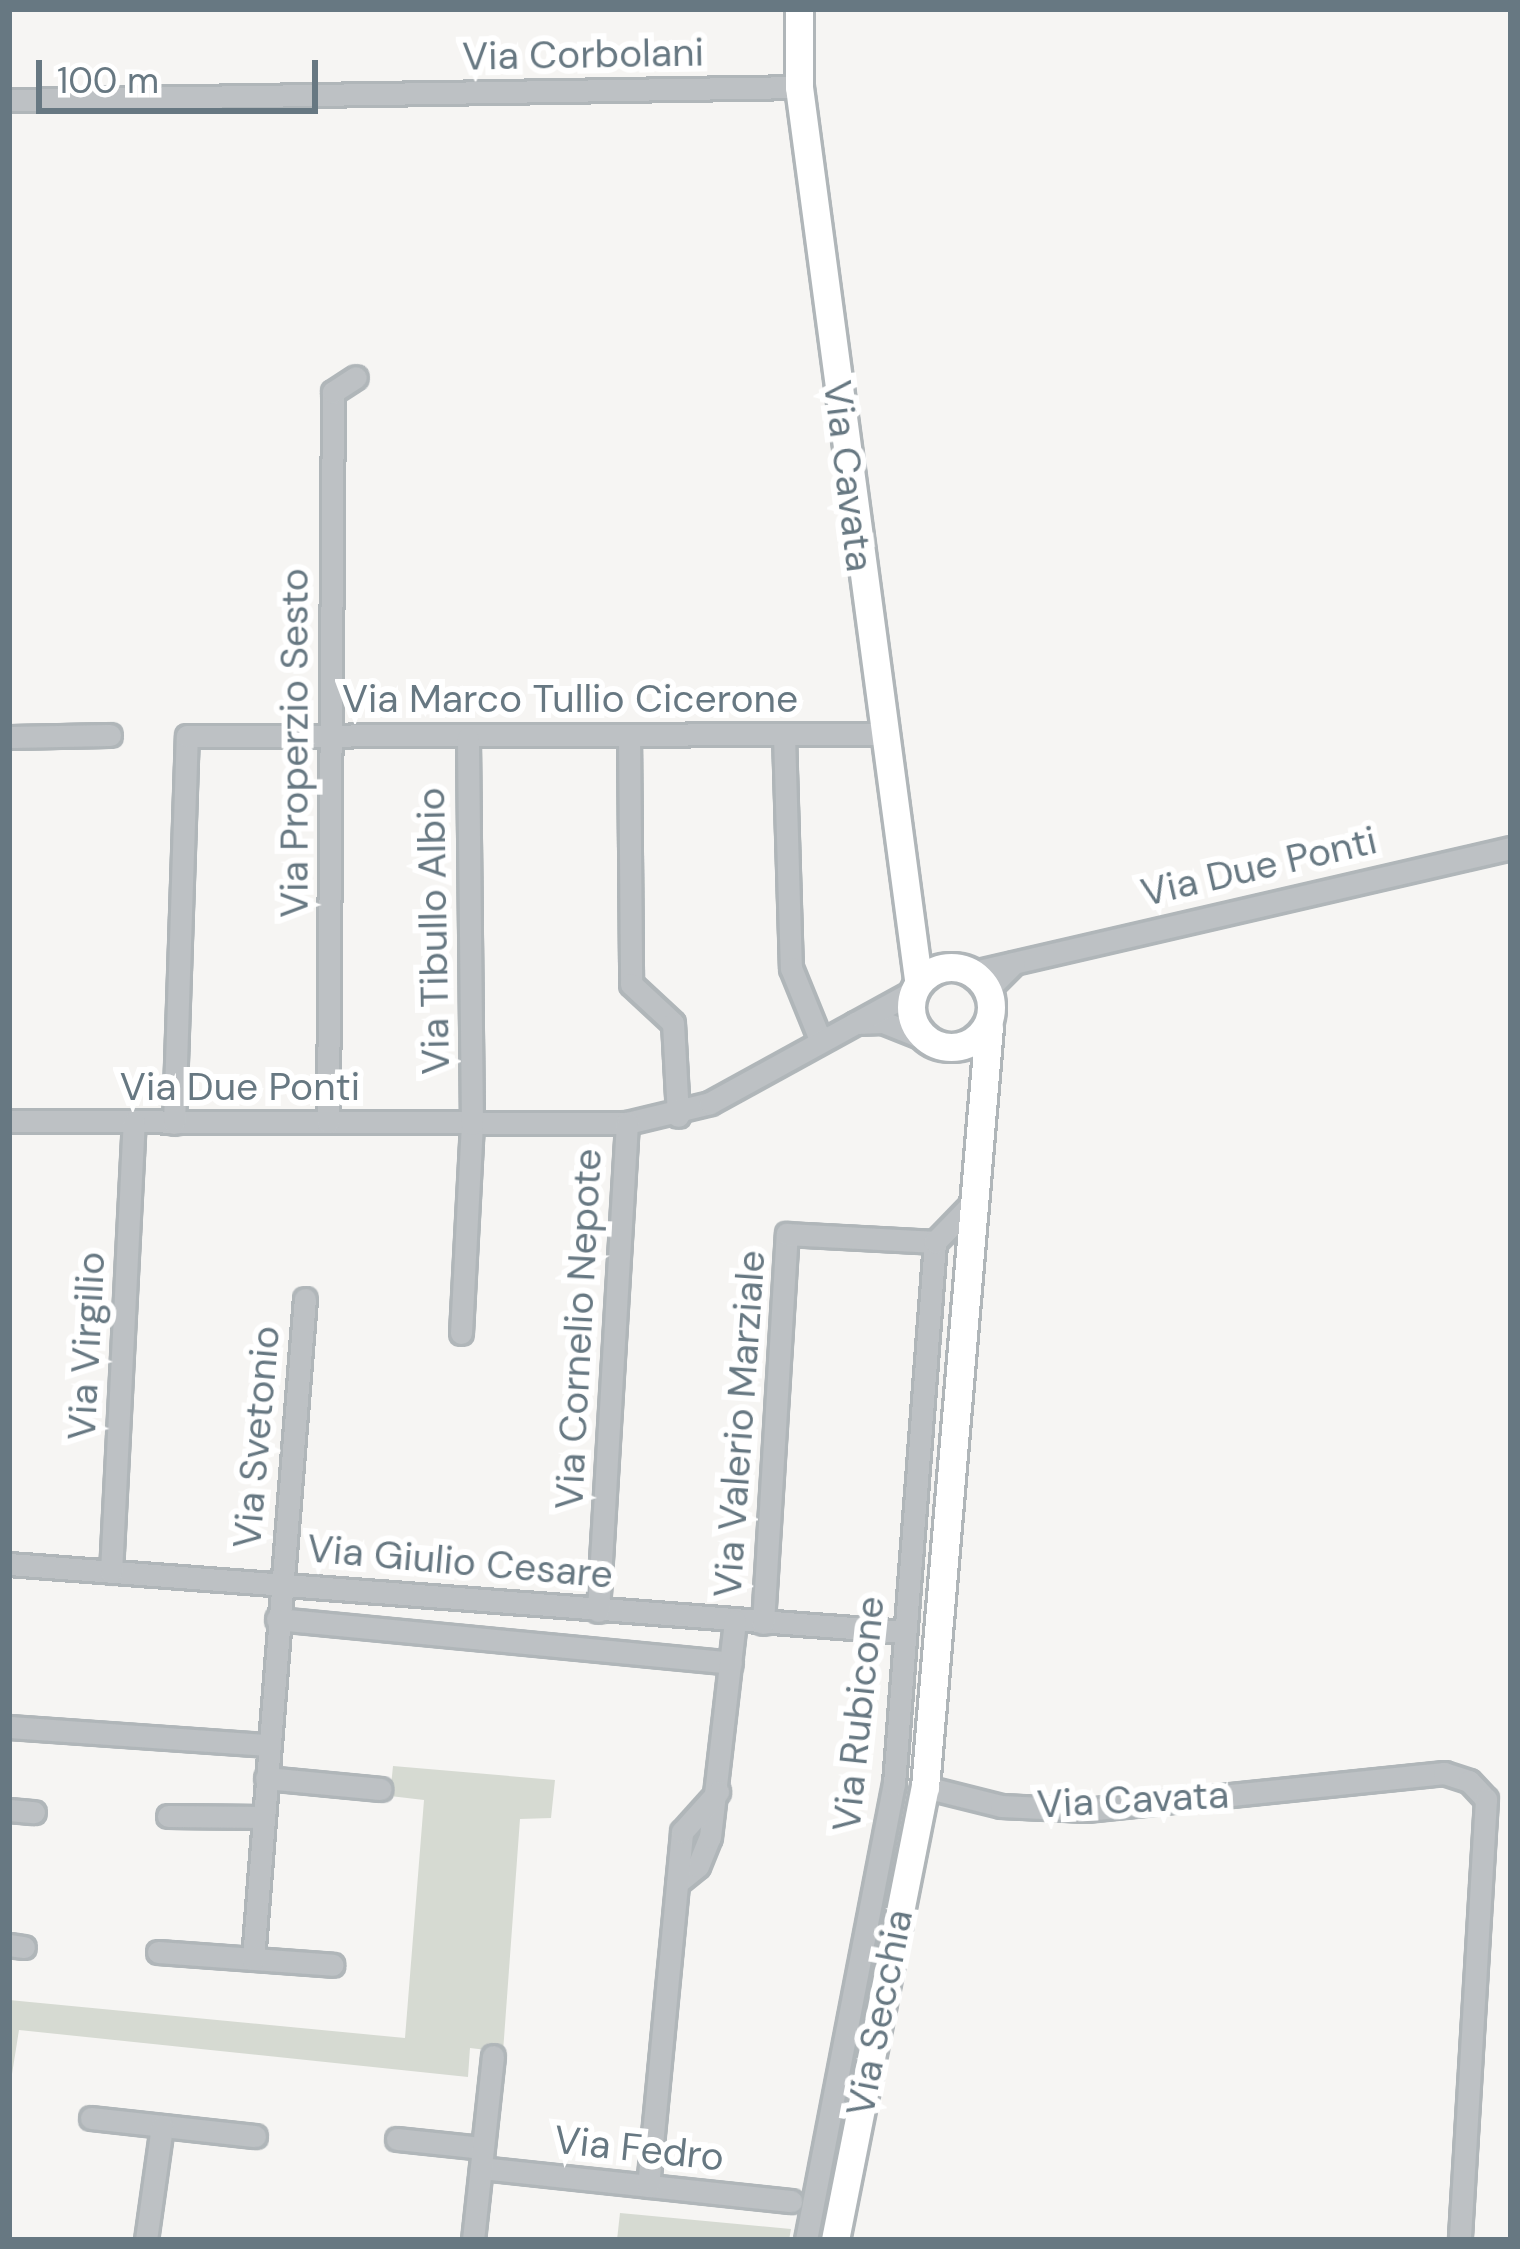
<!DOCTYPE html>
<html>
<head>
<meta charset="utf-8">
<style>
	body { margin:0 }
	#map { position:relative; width:1520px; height:2249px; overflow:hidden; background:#f6f5f3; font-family:"DM Sans",sans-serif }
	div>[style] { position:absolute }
	.green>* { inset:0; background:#d6dad2 }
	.roads { filter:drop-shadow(3px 0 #b0b6b9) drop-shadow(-3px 0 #b0b6b9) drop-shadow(0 3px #b0b6b9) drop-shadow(0 -3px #b0b6b9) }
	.minor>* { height:21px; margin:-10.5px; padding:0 10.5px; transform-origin:10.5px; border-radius:10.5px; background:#bdc1c4 }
	.major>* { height:27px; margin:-13.5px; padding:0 13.5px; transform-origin:13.5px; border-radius:13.5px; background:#fff }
	.major>.ring { margin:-13.5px; padding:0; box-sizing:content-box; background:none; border:27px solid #fff; border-radius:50% }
	span { translate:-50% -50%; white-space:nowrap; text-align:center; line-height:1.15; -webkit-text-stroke:12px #fff; paint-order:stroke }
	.street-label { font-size:39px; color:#677882 }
	.frame { position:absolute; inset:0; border:12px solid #677882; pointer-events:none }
	.scale { position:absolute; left:36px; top:60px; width:282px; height:54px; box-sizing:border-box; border:6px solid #677882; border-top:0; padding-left:15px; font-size:36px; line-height:42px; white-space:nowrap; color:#677882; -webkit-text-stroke:9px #fff; paint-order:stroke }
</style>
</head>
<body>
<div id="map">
	<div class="green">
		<div style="clip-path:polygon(393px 1766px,555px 1780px,551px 1818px,520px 1819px,503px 2052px,470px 2048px,468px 2077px,19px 2030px,9px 2093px,9px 2000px,405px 2038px,424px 1800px,390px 1796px)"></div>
		<div style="clip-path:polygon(620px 2213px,791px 2229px,789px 2240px,617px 2240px)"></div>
	</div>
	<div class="roads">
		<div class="minor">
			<div style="left:9px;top:100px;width:790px;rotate:-0.94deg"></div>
			<div style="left:784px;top:735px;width:233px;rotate:88.3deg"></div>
			<div style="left:791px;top:968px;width:74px;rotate:67.9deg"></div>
			<div style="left:629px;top:736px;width:248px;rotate:89.5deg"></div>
			<div style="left:631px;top:984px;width:57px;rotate:42.9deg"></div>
			<div style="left:673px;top:1023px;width:93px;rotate:86.9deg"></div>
			<div style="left:9px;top:737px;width:101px;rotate:-1.1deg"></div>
			<div style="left:970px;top:973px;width:555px;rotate:-13.01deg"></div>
			<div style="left:985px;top:992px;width:41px;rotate:-45deg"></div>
			<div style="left:855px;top:1023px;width:28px;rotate:-2deg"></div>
			<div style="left:883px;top:1022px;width:48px;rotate:21.8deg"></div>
			<div style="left:9px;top:1121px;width:618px;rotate:0.19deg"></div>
			<div style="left:627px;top:1123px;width:85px;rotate:-13.5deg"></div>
			<div style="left:710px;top:1103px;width:233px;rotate:-28.8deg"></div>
			<div style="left:328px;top:1122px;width:730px;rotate:-89.61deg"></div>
			<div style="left:333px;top:392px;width:27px;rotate:-33deg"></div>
			<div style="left:174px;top:1123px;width:387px;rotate:-88.1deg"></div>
			<div style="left:187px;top:736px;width:693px;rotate:-0.17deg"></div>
			<div style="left:461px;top:1333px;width:209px;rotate:-87deg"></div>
			<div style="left:472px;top:1124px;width:386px;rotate:-90.6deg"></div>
			<div style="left:9px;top:1564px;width:899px;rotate:4.34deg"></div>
			<div style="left:111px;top:1572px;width:450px;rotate:-87.1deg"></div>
			<div style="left:598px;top:1611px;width:489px;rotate:-86.6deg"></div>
			<div style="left:277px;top:1619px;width:456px;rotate:5.5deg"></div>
			<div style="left:763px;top:1623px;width:390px;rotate:-86.5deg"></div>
			<div style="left:787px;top:1234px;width:148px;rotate:3.1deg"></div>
			<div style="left:9px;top:1727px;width:260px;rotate:4deg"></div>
			<div style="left:266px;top:1778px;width:115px;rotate:5.5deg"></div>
			<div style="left:925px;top:1787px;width:78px;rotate:14deg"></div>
			<div style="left:1001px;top:1806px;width:85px;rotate:2.7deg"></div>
			<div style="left:1086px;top:1810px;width:360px;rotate:-5.9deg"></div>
			<div style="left:1444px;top:1773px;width:26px;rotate:18deg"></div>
			<div style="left:1469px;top:1781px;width:25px;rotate:47deg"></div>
			<div style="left:1486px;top:1799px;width:442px;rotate:93.4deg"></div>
			<div style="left:9px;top:1810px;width:25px;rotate:5deg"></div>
			<div style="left:168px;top:1816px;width:94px;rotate:0.6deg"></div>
			<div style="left:677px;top:1883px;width:27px;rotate:-39deg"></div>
			<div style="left:698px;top:1866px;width:31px;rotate:-68deg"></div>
			<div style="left:710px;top:1837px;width:218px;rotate:-83.4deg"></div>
			<div style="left:9px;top:1945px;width:15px;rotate:8deg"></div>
			<div style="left:158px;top:1952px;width:175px;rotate:4.2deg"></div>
			<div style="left:253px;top:1959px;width:662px;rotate:-85.5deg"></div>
			<div style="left:91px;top:2118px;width:165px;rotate:6.3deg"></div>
			<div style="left:397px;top:2139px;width:86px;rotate:6deg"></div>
			<div style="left:481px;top:2168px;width:312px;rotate:6.1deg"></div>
			<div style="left:648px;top:2186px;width:356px;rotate:-84.5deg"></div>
			<div style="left:682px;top:1832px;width:54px;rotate:-48deg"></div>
			<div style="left:146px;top:2240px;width:115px;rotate:-82deg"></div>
			<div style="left:473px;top:2240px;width:185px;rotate:-83.8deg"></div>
			<div style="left:806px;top:2240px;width:464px;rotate:-79.1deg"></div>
			<div style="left:894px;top:1784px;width:544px;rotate:-85.67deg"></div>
			<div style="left:935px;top:1242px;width:52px;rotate:-45.8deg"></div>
		</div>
		<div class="major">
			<div style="left:799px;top:9px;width:78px;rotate:90deg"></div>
			<div style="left:799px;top:87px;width:900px;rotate:82.4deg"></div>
			<div class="ring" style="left:911px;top:967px;width:53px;height:53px"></div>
			<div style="left:835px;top:2240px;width:462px;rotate:-78.8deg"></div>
			<div style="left:925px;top:1787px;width:763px;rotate:-85.19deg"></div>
		</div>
	</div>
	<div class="street-label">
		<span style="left:583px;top:55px;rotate:-1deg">Via Corbolani</span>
		<span style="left:848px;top:476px;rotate:83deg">Via Cavata</span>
		<span style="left:570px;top:699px">Via Marco Tullio Cicerone</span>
		<span style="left:295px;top:743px;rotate:-90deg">Via Properzio Sesto</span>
		<span style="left:1259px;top:867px;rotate:-13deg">Via Due Ponti</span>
		<span style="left:434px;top:931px;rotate:-91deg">Via Tibullo Albio</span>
		<span style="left:240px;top:1087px">Via Due Ponti</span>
		<span style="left:579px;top:1329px;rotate:-87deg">Via Cornelio Nepote</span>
		<span style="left:87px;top:1346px;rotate:-87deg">Via Virgilio</span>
		<span style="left:740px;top:1424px;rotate:-86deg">Via Valerio Marziale</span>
		<span style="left:257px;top:1437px;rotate:-85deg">Via Svetonio</span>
		<span style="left:460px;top:1562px;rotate:5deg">Via Giulio Cesare</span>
		<span style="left:859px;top:1714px;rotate:-84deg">Via Rubicone</span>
		<span style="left:1133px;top:1800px;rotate:-3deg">Via Cavata</span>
		<span style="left:880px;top:2013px;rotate:-79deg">Via Secchia</span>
		<span style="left:639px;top:2149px;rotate:6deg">Via Fedro</span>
	</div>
	<div class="frame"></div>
	<div class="scale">100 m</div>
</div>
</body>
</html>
